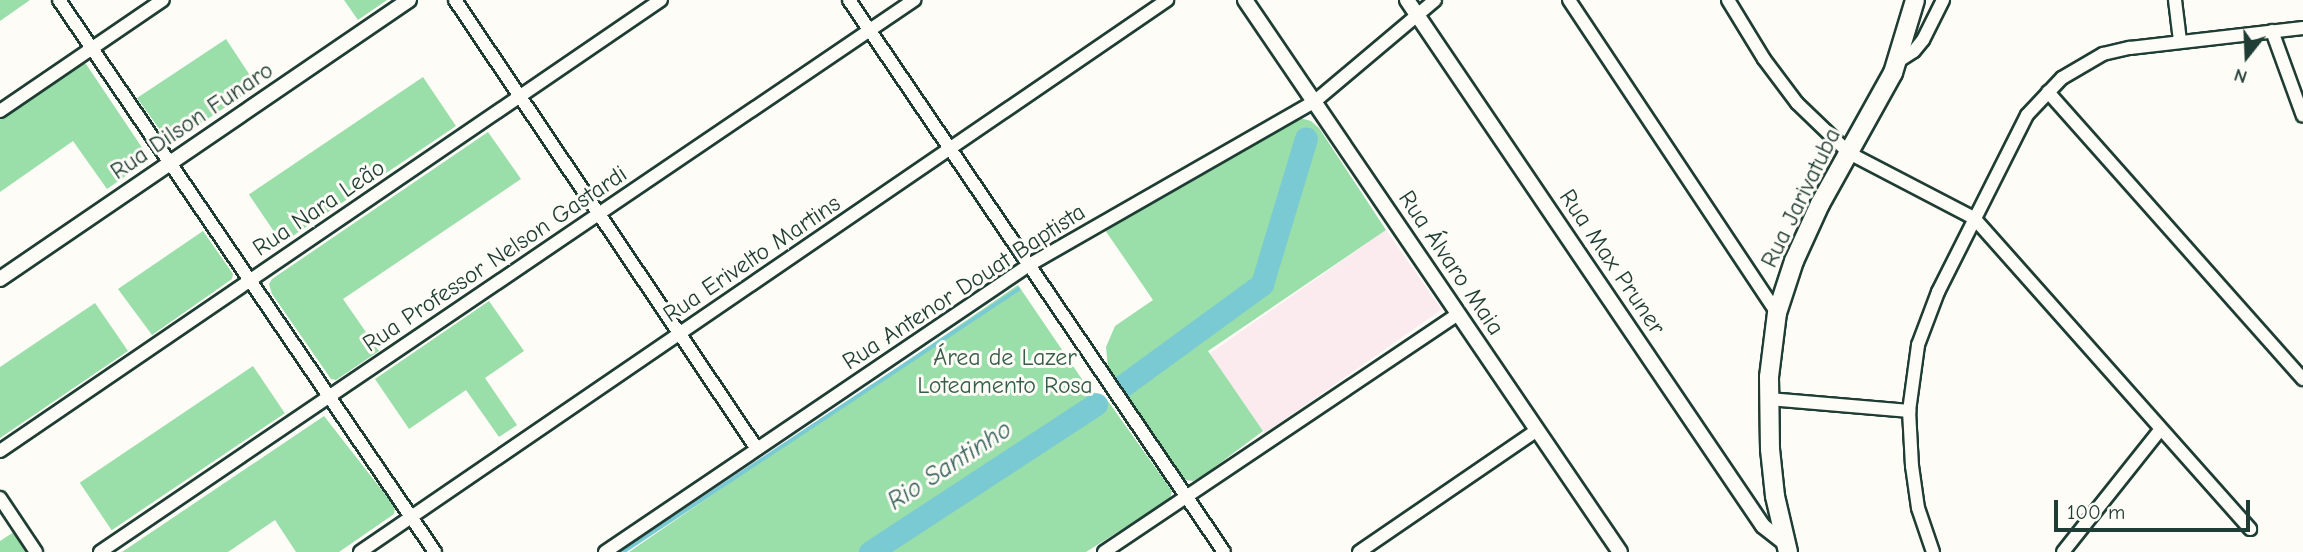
<!DOCTYPE html>
<html>
<head>
<meta charset="utf-8">
<style>
	body { margin:0 }
	#map { position:relative; width:2303px; height:552px; overflow:hidden; background:#fdfcf7; font-family:"Comic Neue",sans-serif }
	div>[style] { position:absolute }
	.built>* { inset:0; background:#fbeaee; transform-origin:0 0 }
	.green>* { inset:0; background:#9adea9; transform-origin:0 0 }
	.stream>* { height:3.5px; margin:-1.75px; padding:0 1.75px; transform-origin:1.75px; border-radius:1.75px; background:#7acad4 }
	.river>* { height:23px; margin:-11.5px; padding:0 11.5px; transform-origin:11.5px; border-radius:11.5px; background:#7acad4 }
	.roads { filter:drop-shadow(2px 0 #1f3d34) drop-shadow(-2px 0 #1f3d34) drop-shadow(0 2px #1f3d34) drop-shadow(0 -2px #1f3d34) }
	.minor>* { height:12px; margin:-6px; padding:0 6px; transform-origin:6px; border-radius:6px; background:#fdfcf7 }
	.tertiary>* { height:14px; margin:-7px; padding:0 7px; transform-origin:7px; border-radius:7px; background:#fdfcf7 }
	.secondary>* { height:18px; margin:-9px; padding:0 9px; transform-origin:9px; border-radius:9px; background:#fdfcf7 }
	span { translate:-50% -50%; white-space:nowrap; text-align:center; line-height:1.15; -webkit-text-stroke:6px #fdfcf7; paint-order:stroke }
	.street-label { font-size:24px; color:#1f3d34 }
	.park-label { font-size:24px; color:#385d4b }
	.water-label { font-size:26px; color:#36605c; font-style:italic }
	.north { position:absolute; left:2212px; top:21px; width:70px; height:70px; -webkit-text-stroke:5px #fdfcf7; paint-order:stroke; rotate:198deg; font-size:19px; font-weight:700; line-height:28px; text-align:center; color:#1f3d34 }
	.north::after { content:''; display:block; margin:auto; width:24px; height:32px; background:#1f3d34; clip-path:polygon(50% 0,100% 100%,50% 72%,0 100%) }
	.scale { position:absolute; left:2054px; top:500px; width:196px; height:32px; box-sizing:border-box; border:4px solid #1f3d34; border-top:0; padding-left:9px; font-size:21px; line-height:24px; white-space:nowrap; color:#1f3d34; -webkit-text-stroke:5px #fdfcf7; paint-order:stroke }
</style>
</head>
<body>
<div id="map">
	<div class="built">
		<div style="left:1386px;top:230px;width:97px;height:216px;rotate:55deg"></div>
	</div>
	<div class="green">
		<div style="clip-path:polygon(0 0,30px 0,0 21px)"></div>
		<div style="clip-path:polygon(344px 0,387px 0,358px 20px)"></div>
		<div style="clip-path:polygon(226px 39px,257px 86px,176px 140px,168px 141px,137px 98px)"></div>
		<div style="clip-path:polygon(82px 64px,86px 64px,147px 155px,147px 161px,107px 189px,73px 141px,0 192px,0 118px)"></div>
		<div style="left:423px;top:77px;width:59px;height:210px;rotate:56deg"></div>
		<div style="clip-path:polygon(1300px 118px,1311px 121px,1319px 128px,1386px 230px,1208px 351px,1263px 431px,1204px 475px,1193px 481px,1185px 480px,1108px 368px,1106px 347px,1115px 326px,1153px 300px,1105px 230px,1268px 132px)"></div>
		<div style="clip-path:polygon(488px 132px,521px 179px,343px 299px,379px 351px,336px 380px,331px 379px,272px 294px,269px 284px,272px 279px)"></div>
		<div style="clip-path:polygon(203px 231px,233px 274px,232px 279px,152px 335px,118px 289px)"></div>
		<div style="clip-path:polygon(1018px 285px,1090px 391px,1105px 397px,1172px 491px,1170px 499px,1086px 552px,629px 552px)"></div>
		<div style="clip-path:polygon(489px 301px,524px 351px,485px 378px,517px 425px,499px 437px,466px 390px,409px 429px,375px 379px)"></div>
		<div style="clip-path:polygon(95px 303px,128px 351px,0 438px,0 367px)"></div>
		<div style="left:253px;top:366px;width:57px;height:209px;rotate:56deg"></div>
		<div style="clip-path:polygon(324px 416px,395px 507px,394px 514px,339px 552px,296px 552px,275px 520px,228px 552px,122px 552px)"></div>
		<div style="clip-path:polygon(14px 532px,27px 552px,0 552px,0 541px)"></div>
	</div>
	<div class="stream">
		<div style="left:623px;top:552px;width:474px;rotate:-33.6deg"></div>
	</div>
	<div class="river">
		<div style="left:1121px;top:387px;width:175px;rotate:-36.1deg"></div>
		<div style="left:1262px;top:284px;width:152px;rotate:-73.2deg"></div>
		<div style="left:870px;top:552px;width:270px;rotate:-33.2deg"></div>
	</div>
	<div class="roads">
		<div class="minor">
			<div style="left:59px;top:0;width:668px;rotate:55.74deg"></div>
			<div style="left:455px;top:0;width:541px;rotate:56.07deg"></div>
			<div style="left:849px;top:0;width:667px;rotate:55.81deg"></div>
			<div style="left:1569px;top:0;width:376px;rotate:56.4deg"></div>
			<div style="left:1728px;top:0;width:69px;rotate:58.6deg"></div>
			<div style="left:1764px;top:59px;width:55px;rotate:53.1deg"></div>
			<div style="left:1797px;top:103px;width:72px;rotate:43.9deg"></div>
			<div style="left:1849px;top:153px;width:141px;rotate:27.5deg"></div>
			<div style="left:1974px;top:218px;width:416px;rotate:48.4deg"></div>
			<div style="left:2175px;top:0;width:41px;rotate:83deg"></div>
			<div style="left:2272px;top:31px;width:90px;rotate:70deg"></div>
			<div style="left:1897px;top:62px;width:20px;rotate:-33deg"></div>
			<div style="left:1914px;top:51px;width:14px;rotate:-51deg"></div>
			<div style="left:1923px;top:40px;width:45px;rotate:-63.4deg"></div>
			<div style="left:2048px;top:92px;width:384px;rotate:48.4deg"></div>
			<div style="left:0;top:111px;width:197px;rotate:-34.3deg"></div>
			<div style="left:1769px;top:399px;width:141px;rotate:4.9deg"></div>
			<div style="left:0;top:451px;width:800px;rotate:-34.31deg"></div>
			<div style="left:0;top:498px;width:65px;rotate:56.3deg"></div>
			<div style="left:100px;top:552px;width:984px;rotate:-34.14deg"></div>
			<div style="left:360px;top:552px;width:978px;rotate:-34.37deg"></div>
			<div style="left:605px;top:552px;width:512px;rotate:-34.09deg"></div>
			<div style="left:1029px;top:265px;width:328px;rotate:-29.8deg"></div>
			<div style="left:1314px;top:102px;width:158px;rotate:-40.1deg"></div>
			<div style="left:1104px;top:552px;width:427px;rotate:-33.9deg"></div>
			<div style="left:1359px;top:552px;width:216px;rotate:-34.4deg"></div>
			<div style="left:1933px;top:552px;width:46px;rotate:-108.8deg"></div>
			<div style="left:1918px;top:508px;width:42px;rotate:-98.1deg"></div>
			<div style="left:1912px;top:466px;width:55px;rotate:-93.1deg"></div>
			<div style="left:1909px;top:411px;width:67px;rotate:-82.2deg"></div>
			<div style="left:1918px;top:345px;width:57px;rotate:-69.3deg"></div>
			<div style="left:1938px;top:292px;width:198px;rotate:-63.3deg"></div>
			<div style="left:2027px;top:115px;width:51px;rotate:-46.6deg"></div>
			<div style="left:2062px;top:78px;width:48px;rotate:-30.3deg"></div>
			<div style="left:2103px;top:54px;width:28px;rotate:-13deg"></div>
			<div style="left:2130px;top:48px;width:174px;rotate:-6.6deg"></div>
			<div style="left:2063px;top:552px;width:157px;rotate:-51.5deg"></div>
		</div>
		<div class="tertiary">
			<div style="left:1245px;top:0;width:667px;rotate:55.81deg"></div>
			<div style="left:1407px;top:0;width:635px;rotate:55.91deg"></div>
			<div style="left:1763px;top:526px;width:28px;rotate:38deg"></div>
			<div style="left:0;top:279px;width:495px;rotate:-34.3deg"></div>
		</div>
		<div class="secondary">
			<div style="left:1788px;top:552px;width:57px;rotate:-103.1deg"></div>
			<div style="left:1775px;top:496px;width:47px;rotate:-96.1deg"></div>
			<div style="left:1770px;top:449px;width:72px;rotate:-90.8deg"></div>
			<div style="left:1769px;top:377px;width:64px;rotate:-82.9deg"></div>
			<div style="left:1777px;top:313px;width:55px;rotate:-71.9deg"></div>
			<div style="left:1794px;top:261px;width:63px;rotate:-65.5deg"></div>
			<div style="left:1820px;top:204px;width:150px;rotate:-60.9deg"></div>
			<div style="left:1893px;top:73px;width:76px;rotate:-73.2deg"></div>
		</div>
	</div>
	<div class="street-label">
		<span style="left:192px;top:121px;rotate:-34deg">Rua Dilson Funaro</span>
		<span style="left:1801px;top:198px;rotate:-64deg">Rua Jarivatuba</span>
		<span style="left:319px;top:208px;rotate:-34deg">Rua Nara Leão</span>
		<span style="left:495px;top:259px;rotate:-34deg">Rua Professor Nelson Gastardi</span>
		<span style="left:752px;top:259px;rotate:-34deg">Rua Erivelto Martins</span>
		<span style="left:1612px;top:262px;rotate:56deg">Rua Max Pruner</span>
		<span style="left:1451px;top:263px;rotate:56deg">Rua Álvaro Maia</span>
		<span style="left:964px;top:287px;rotate:-33deg">Rua Antenor Douat Baptista</span>
	</div>
	<div class="park-label">
		<span style="left:1005px;top:372px">Área de Lazer<br>Loteamento Rosa</span>
	</div>
	<div class="water-label">
		<span style="left:950px;top:466px;rotate:-33deg">Rio Santinho</span>
	</div>
	<div class="north">N</div>
	<div class="scale">100 m</div>
</div>
</body>
</html>
